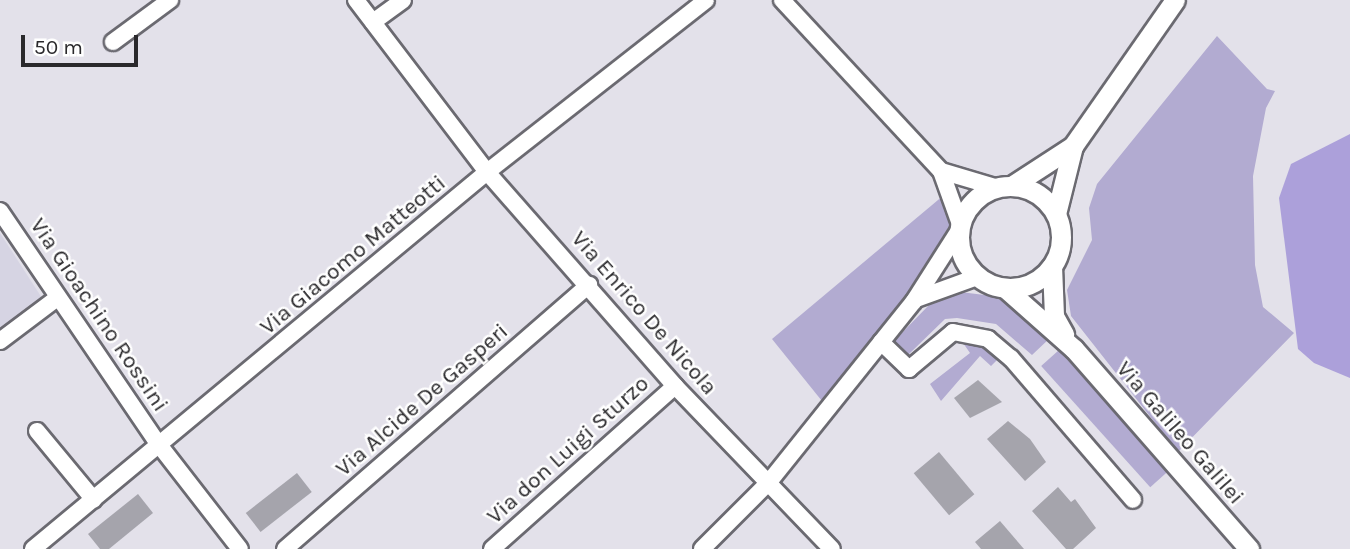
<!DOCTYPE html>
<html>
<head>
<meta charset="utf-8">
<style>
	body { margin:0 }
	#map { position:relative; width:1350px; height:549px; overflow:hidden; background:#e3e1ea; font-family:Karla,sans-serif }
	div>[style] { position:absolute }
	.built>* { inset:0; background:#d6d4e3 }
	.green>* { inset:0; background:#b2abd1; transform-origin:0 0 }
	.water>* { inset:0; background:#aca0da }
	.building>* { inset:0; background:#a5a4ac; transform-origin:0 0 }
	.roads { filter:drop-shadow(2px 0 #6b6a71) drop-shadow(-2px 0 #6b6a71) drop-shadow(0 2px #6b6a71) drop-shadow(0 -2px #6b6a71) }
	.minor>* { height:16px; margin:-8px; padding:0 8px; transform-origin:8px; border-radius:8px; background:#fff }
	.tertiary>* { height:19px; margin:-9.5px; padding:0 9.5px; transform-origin:9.5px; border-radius:9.5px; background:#fff }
	.tertiary>.ring { margin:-9.5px; padding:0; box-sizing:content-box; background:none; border:19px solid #fff; border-radius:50% }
	span { translate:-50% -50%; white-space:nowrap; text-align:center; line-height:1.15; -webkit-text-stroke:5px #fff; paint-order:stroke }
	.street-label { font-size:23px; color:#2a292c }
	.scale { position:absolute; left:21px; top:35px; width:117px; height:32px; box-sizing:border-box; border:4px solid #2a292c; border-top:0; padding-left:9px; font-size:21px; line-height:24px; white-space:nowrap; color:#2a292c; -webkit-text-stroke:5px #fff; paint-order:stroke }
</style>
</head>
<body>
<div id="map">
	<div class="built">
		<div style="clip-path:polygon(0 233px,42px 298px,0 329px)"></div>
	</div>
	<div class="green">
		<div style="clip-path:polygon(1217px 36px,1267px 89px,1275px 91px,1266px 108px,1253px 176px,1255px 265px,1263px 307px,1294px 333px,1178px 452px,1071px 316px,1067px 290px,1092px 240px,1089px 208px,1097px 184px)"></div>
		<div style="clip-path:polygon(944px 195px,954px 212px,941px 258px,826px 406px,772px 339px)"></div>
		<div style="clip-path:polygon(960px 292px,993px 296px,1019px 309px,1050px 338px,1032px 355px,996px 324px,957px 318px,945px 319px,908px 355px,894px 341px,930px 304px)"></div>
		<div style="clip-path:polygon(973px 339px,1001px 356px,991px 366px,980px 356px,941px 401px,930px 384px,970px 353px,961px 340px)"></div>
		<div style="left:1059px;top:350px;width:163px;height:24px;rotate:48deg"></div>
	</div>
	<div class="water">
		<div style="clip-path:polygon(1350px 134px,1350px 378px,1314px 363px,1298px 349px,1279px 198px,1291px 164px)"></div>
	</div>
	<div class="building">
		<div style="clip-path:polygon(978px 380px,1002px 402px,970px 418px,954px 398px)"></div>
		<div style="clip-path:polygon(1008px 421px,1030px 439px,1046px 462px,1025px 481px,987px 439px)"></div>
		<div style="left:939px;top:452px;width:55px;height:33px;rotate:50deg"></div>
		<div style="left:297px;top:473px;width:24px;height:65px;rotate:52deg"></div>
		<div style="clip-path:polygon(1058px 487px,1071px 502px,1075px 499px,1096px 528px,1073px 549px,1066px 549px,1032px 511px)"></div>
		<div style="clip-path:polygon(138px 494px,153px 513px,109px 549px,100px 549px,88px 534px)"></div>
		<div style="clip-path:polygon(1000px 521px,1024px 549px,981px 549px,975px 542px)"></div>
	</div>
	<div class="roads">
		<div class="minor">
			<div style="left:356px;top:0;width:216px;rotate:52.7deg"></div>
			<div style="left:487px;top:172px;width:285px;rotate:48.7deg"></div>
			<div style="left:675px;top:386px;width:226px;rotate:46.1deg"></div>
			<div style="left:782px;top:0;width:233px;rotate:47.1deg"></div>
			<div style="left:941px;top:171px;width:56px;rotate:70.3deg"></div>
			<div style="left:373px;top:22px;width:37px;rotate:-36deg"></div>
			<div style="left:113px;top:42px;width:71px;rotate:-36.4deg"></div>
			<div style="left:941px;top:171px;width:56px;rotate:16.5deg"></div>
			<div style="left:0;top:211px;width:284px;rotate:55.8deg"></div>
			<div style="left:160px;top:446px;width:130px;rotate:52.2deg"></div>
			<div style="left:919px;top:298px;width:62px;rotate:-19.9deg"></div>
			<div style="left:0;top:341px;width:71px;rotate:-37deg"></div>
			<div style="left:881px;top:342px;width:39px;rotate:44deg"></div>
			<div style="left:909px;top:369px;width:57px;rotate:-40.1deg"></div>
			<div style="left:953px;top:332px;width:36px;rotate:11deg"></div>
			<div style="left:988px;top:339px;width:30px;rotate:40deg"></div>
			<div style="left:1011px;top:358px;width:187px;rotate:49.3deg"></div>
			<div style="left:37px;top:431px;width:89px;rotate:50.4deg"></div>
			<div style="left:33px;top:549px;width:590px;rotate:-39.71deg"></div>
			<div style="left:487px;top:172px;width:278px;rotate:-38.1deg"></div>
			<div style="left:285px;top:549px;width:403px;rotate:-41deg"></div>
			<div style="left:492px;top:549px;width:245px;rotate:-41.7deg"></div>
			<div style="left:702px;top:549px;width:95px;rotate:-45deg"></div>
			<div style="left:769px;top:482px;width:232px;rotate:-51.3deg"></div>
			<div style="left:914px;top:301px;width:82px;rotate:-57.5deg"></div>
		</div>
		<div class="tertiary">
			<div style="left:1013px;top:185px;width:72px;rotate:-33deg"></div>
			<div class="ring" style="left:959px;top:186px;width:83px;height:83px"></div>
			<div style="left:1056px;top:214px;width:70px;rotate:-76deg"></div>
			<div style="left:1073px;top:146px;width:178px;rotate:-55.1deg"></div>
			<div style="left:1052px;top:266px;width:50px;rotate:87.7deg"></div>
			<div style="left:1054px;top:316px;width:21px;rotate:61deg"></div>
			<div style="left:1005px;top:288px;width:92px;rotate:41.5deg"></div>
			<div style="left:1074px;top:349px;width:266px;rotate:48.8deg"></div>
		</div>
	</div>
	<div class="street-label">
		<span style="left:353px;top:255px;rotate:-40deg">Via Giacomo Matteotti</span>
		<span style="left:644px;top:313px;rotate:49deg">Via Enrico De Nicola</span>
		<span style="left:99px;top:315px;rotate:56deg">Via Gioachino Rossini</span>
		<span style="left:422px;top:400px;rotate:-41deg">Via Alcide De Gasperi</span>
		<span style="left:1180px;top:433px;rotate:49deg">Via Galileo Galilei</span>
		<span style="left:568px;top:450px;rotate:-42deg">Via don Luigi Sturzo</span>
	</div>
	<div class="scale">50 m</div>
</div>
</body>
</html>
